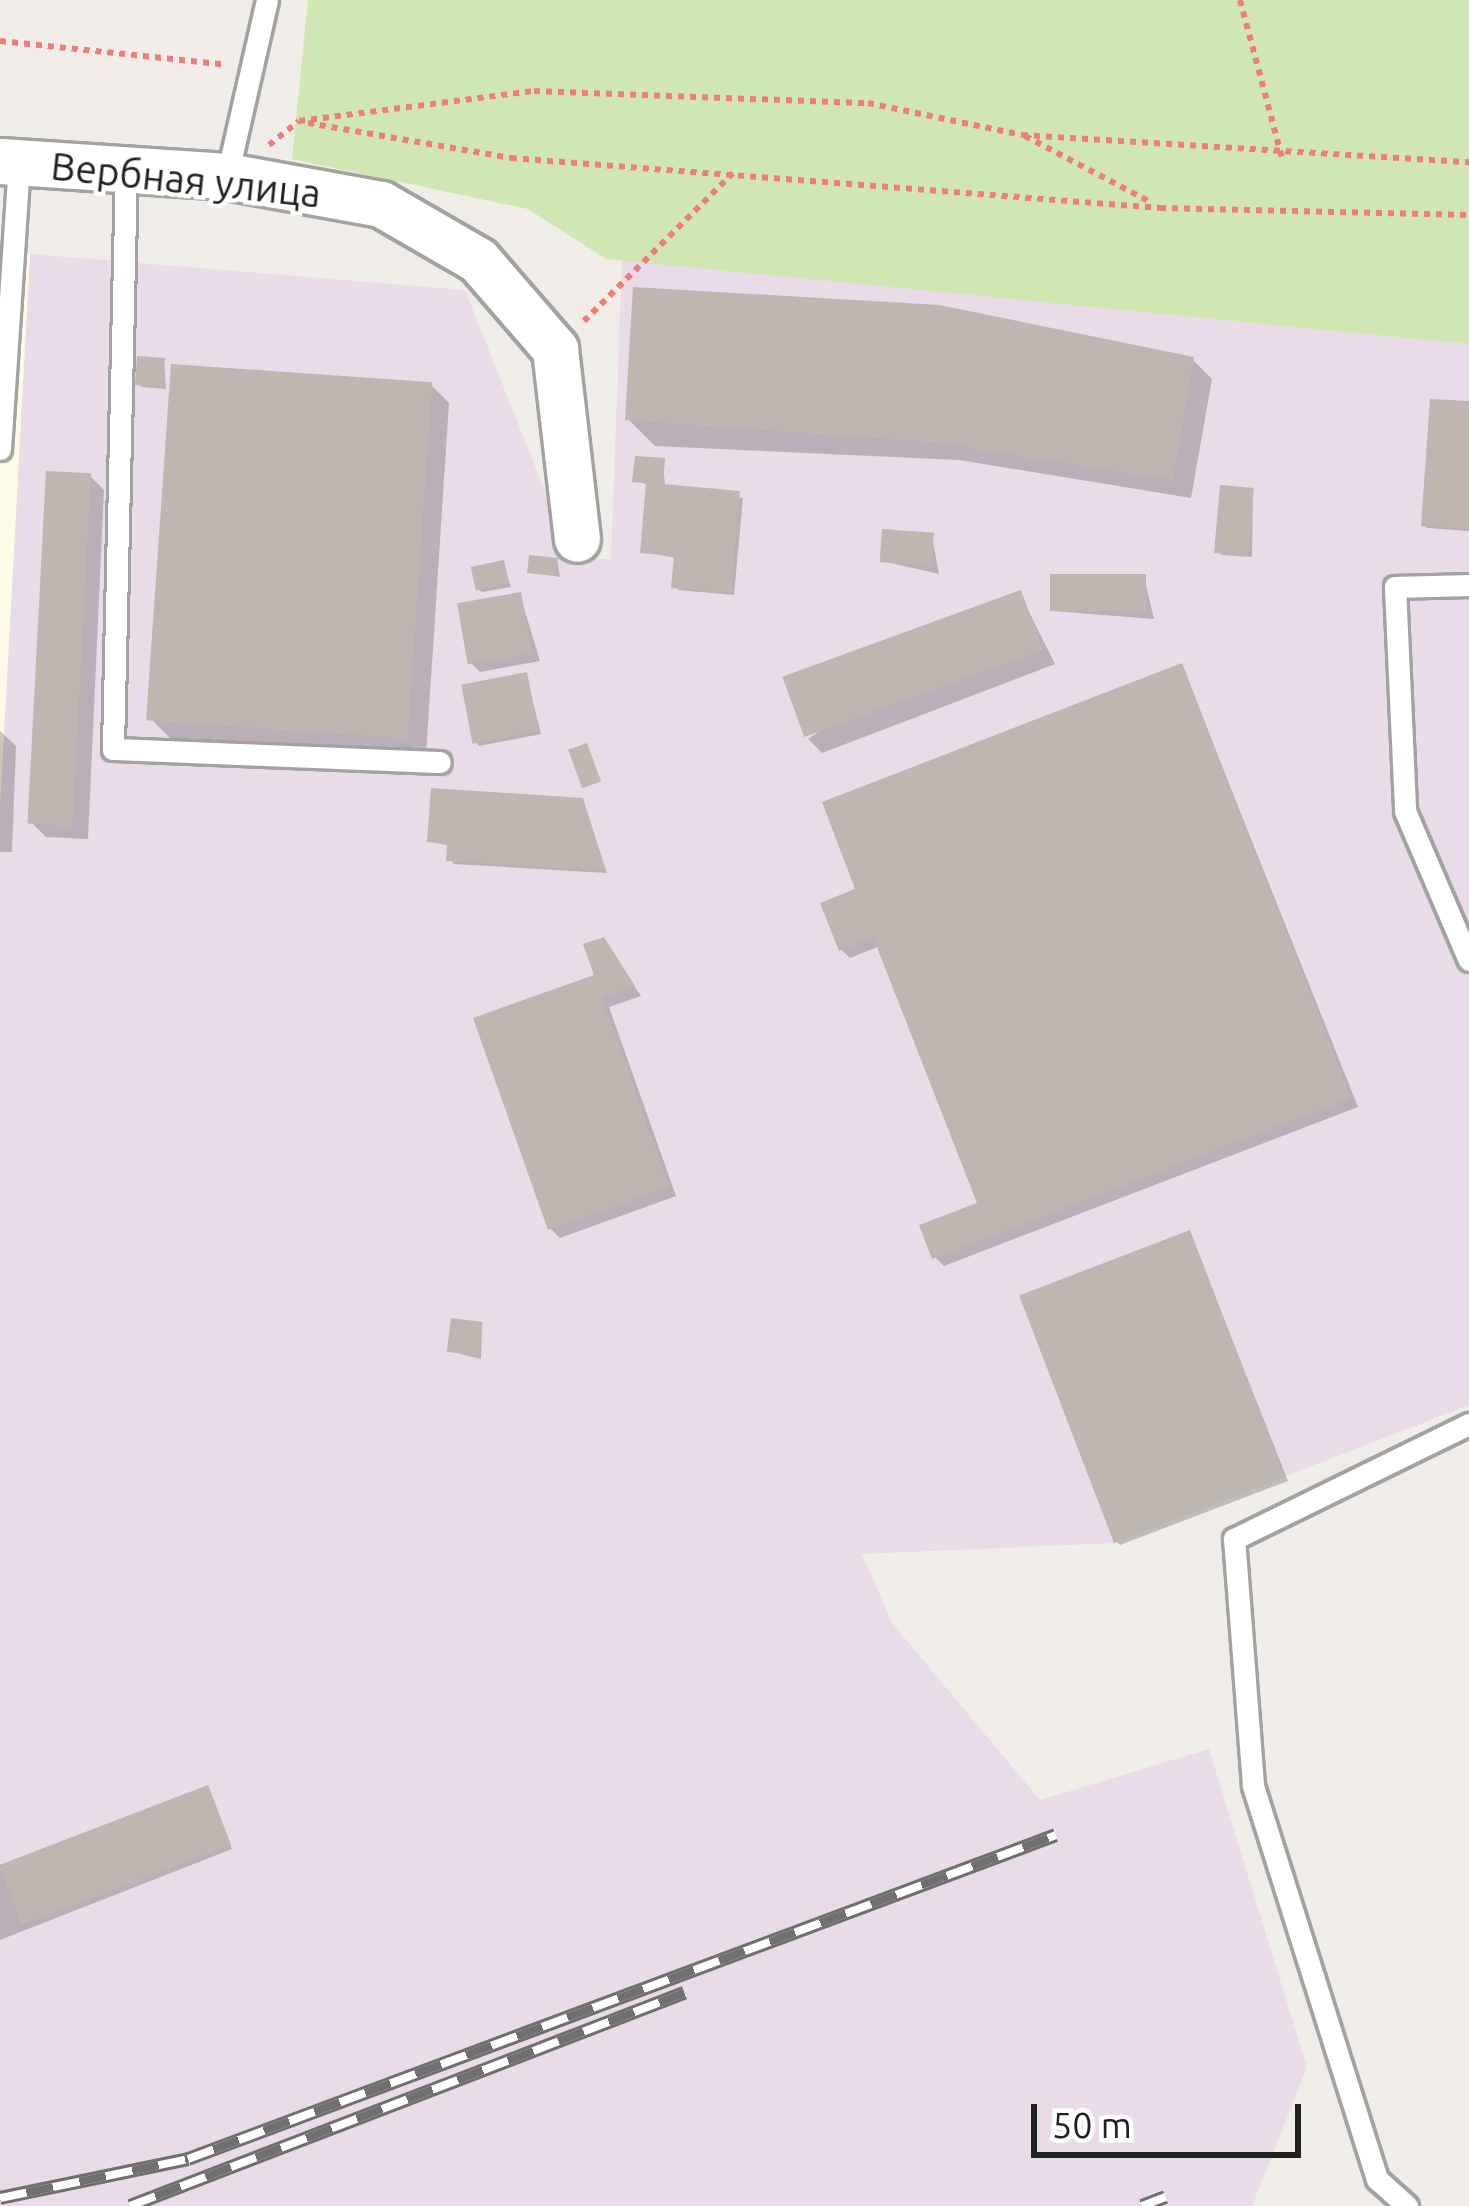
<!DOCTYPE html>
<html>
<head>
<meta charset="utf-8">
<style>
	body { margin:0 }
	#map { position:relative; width:1469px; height:2206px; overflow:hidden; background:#f0ede8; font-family:Ubuntu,sans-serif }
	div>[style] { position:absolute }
	.industrial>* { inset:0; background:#e9dbe7 }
	.education>* { inset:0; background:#fdfbe5 }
	.grass>* { inset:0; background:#d0e6b3 }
	.shadow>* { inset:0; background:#0003 }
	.building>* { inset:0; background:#beb6b1; transform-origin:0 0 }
	.path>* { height:6px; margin-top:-3px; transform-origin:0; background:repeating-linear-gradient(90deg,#ef7e7b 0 6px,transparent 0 12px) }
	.roads { filter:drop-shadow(3px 0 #a2a2a2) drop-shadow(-3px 0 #a2a2a2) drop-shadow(0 3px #a2a2a2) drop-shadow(0 -3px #a2a2a2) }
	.lane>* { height:21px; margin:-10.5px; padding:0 10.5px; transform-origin:10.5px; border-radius:10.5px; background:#fff }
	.street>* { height:45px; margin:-22.5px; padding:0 22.5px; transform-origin:22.5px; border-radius:22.5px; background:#fff }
	.rail>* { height:14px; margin-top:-7px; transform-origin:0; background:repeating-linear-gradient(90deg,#fff 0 27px,#6f6f6f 0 54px); box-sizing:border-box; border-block:3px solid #6f6f6f }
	span { translate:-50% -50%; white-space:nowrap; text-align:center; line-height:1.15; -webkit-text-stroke:9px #fff; paint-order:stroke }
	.street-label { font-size:39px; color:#212121 }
	.scale { position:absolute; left:1031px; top:2104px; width:270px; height:54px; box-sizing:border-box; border:6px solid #212121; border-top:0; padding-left:15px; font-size:36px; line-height:42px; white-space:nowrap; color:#212121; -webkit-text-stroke:9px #fff; paint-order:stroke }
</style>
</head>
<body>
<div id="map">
	<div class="industrial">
		<div style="clip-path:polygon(30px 254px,465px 290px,572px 559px,611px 559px,622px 259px,1469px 344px,1469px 1405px,1114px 1543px,862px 1554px,892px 1623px,1040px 1800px,1209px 1749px,1307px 2067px,1252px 2206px,0 2206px,0 806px)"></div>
	</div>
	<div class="education">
		<div style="clip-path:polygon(0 252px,30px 254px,0 806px)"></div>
	</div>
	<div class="grass">
		<div style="clip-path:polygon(308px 0,1469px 0,1469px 344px,606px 259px,528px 209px,292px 159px)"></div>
	</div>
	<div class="shadow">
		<div style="clip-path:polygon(1193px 360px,1212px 379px,1191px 498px,959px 460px,655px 446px,628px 419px)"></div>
		<div style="clip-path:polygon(164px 361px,166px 389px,142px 387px,138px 384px)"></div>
		<div style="clip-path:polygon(430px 384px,449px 403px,426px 755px,170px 738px,151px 719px)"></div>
		<div style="clip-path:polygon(1469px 404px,1469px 531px,1427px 528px,1424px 524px)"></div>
		<div style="clip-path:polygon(663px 461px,665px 487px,743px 498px,734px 595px,678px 590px,677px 558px,643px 552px,649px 485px,636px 481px)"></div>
		<div style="clip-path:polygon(90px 476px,104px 490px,88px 839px,46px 837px,32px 823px)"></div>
		<div style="clip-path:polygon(1253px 491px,1252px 557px,1222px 555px,1218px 552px)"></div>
		<div style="clip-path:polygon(932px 536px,939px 574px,882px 561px)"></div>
		<div style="clip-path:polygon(557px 560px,560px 577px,531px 572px)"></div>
		<div style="clip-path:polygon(503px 563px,511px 587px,482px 592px,478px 589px)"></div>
		<div style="clip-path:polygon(1144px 577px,1154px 619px,1053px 611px)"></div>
		<div style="clip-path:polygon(1020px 594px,1055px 664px,822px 753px,808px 739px)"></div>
		<div style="clip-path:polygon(520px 595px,540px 661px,480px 672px,471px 663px)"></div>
		<div style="clip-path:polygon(1182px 666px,1358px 1107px,944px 1266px,935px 1257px,980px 1205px,880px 946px,850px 958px,841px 949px,859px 891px)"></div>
		<div style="clip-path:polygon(526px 675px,541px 734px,479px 746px,476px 742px)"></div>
		<div style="clip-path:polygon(0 731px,16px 746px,12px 852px,0 852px)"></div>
		<div style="clip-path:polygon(582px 801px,607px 873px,453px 864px,450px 846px,430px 841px)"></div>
		<div style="clip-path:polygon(603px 940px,641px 996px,609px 1007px,676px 1196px,560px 1238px,551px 1229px)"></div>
		<div style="clip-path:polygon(1190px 1233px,1288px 1481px,1120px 1545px,1117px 1542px)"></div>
		<div style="clip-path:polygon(482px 1325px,481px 1359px,449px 1351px)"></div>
		<div style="clip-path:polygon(211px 1793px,232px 1849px,0 1940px,0 1870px)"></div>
	</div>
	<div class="building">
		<div style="clip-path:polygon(633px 287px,939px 305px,1194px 357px,1173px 480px,933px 442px,625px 420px)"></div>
		<div style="left:137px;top:356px;width:28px;height:29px;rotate:4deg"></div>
		<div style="left:171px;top:364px;width:262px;height:357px;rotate:4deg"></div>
		<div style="clip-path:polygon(1430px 399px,1469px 401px,1469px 529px,1421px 526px)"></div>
		<div style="clip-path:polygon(635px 456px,665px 458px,663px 484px,740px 491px,731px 593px,671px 588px,674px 556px,640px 553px,646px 483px,632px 482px)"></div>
		<div style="left:46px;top:471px;width:45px;height:353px;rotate:3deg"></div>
		<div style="left:1220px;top:485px;width:34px;height:68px;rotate:5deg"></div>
		<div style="left:882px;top:529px;width:52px;height:33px;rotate:4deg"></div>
		<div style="left:529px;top:555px;width:29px;height:18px;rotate:6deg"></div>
		<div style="left:504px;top:560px;width:24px;height:34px;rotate:78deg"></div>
		<div style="left:1146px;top:574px;width:37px;height:96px;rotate:90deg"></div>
		<div style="left:1021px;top:590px;width:64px;height:254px;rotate:70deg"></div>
		<div style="left:521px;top:592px;width:62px;height:65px;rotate:80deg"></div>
		<div style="clip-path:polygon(1182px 663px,1351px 1098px,932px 1259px,919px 1225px,977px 1203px,873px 937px,839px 951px,820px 903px,855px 889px,822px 802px)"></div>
		<div style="left:527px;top:672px;width:60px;height:67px;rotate:79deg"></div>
		<div style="left:587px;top:743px;width:41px;height:20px;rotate:70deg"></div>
		<div style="clip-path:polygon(431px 788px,583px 798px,606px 871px,446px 861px,447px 844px,427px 842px)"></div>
		<div style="clip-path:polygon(604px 937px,635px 986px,602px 998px,669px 1187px,548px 1230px,473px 1018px,594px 975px,583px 944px)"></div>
		<div style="left:1190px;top:1230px;width:265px;height:183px;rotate:69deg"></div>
		<div style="left:451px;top:1318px;width:32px;height:34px;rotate:7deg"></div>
		<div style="left:208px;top:1785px;width:64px;height:224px;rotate:69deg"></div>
	</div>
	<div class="path">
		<div style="left:1240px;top:0;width:163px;rotate:75.1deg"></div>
		<div style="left:0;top:41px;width:228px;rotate:6deg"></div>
		<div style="left:308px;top:123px;width:206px;rotate:9.8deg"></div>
		<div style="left:511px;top:158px;width:651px;rotate:4.41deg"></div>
		<div style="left:1160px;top:208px;width:309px;rotate:1.3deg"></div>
		<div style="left:1025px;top:136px;width:144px;rotate:27.8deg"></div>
		<div style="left:269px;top:145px;width:38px;rotate:-39deg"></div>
		<div style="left:299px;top:121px;width:237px;rotate:-7.3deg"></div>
		<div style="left:534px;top:91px;width:334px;rotate:2.1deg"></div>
		<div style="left:868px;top:103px;width:157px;rotate:11.7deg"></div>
		<div style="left:1022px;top:135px;width:448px;rotate:3.5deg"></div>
		<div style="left:584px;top:321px;width:214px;rotate:-44.8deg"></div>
	</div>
	<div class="roads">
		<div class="lane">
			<div style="left:126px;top:170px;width:579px;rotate:91.29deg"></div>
			<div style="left:113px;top:749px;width:327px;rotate:2.3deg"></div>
			<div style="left:227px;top:176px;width:180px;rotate:-77.2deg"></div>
			<div style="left:0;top:449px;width:288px;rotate:-86.2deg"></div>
			<div style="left:1469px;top:585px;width:74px;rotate:178.5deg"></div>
			<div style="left:1395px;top:587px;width:224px;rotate:87.4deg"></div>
			<div style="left:1405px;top:811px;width:162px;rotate:66.8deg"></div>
			<div style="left:1407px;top:2206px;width:40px;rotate:-138deg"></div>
			<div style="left:1377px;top:2179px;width:413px;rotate:-107.5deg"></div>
			<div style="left:1253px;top:1785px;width:247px;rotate:-94.4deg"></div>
			<div style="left:1234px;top:1539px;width:262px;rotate:-26.1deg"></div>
		</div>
		<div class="street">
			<div style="left:0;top:161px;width:227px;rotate:3.8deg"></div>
			<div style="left:227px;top:176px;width:157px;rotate:10.3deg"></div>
			<div style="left:381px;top:204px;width:112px;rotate:30deg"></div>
			<div style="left:478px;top:260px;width:118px;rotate:49.1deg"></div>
			<div style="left:555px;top:349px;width:191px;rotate:83.4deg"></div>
		</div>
	</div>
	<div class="rail">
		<div style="left:0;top:2198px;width:192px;rotate:-11.7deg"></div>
		<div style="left:188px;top:2159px;width:926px;rotate:-20.47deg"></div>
		<div style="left:130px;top:2206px;width:594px;rotate:-21.03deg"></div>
		<div style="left:1142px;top:2206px;width:25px;rotate:-21deg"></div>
	</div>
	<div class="street-label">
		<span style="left:186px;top:180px;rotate:6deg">Вербная улица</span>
	</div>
	<div class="scale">50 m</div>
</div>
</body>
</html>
